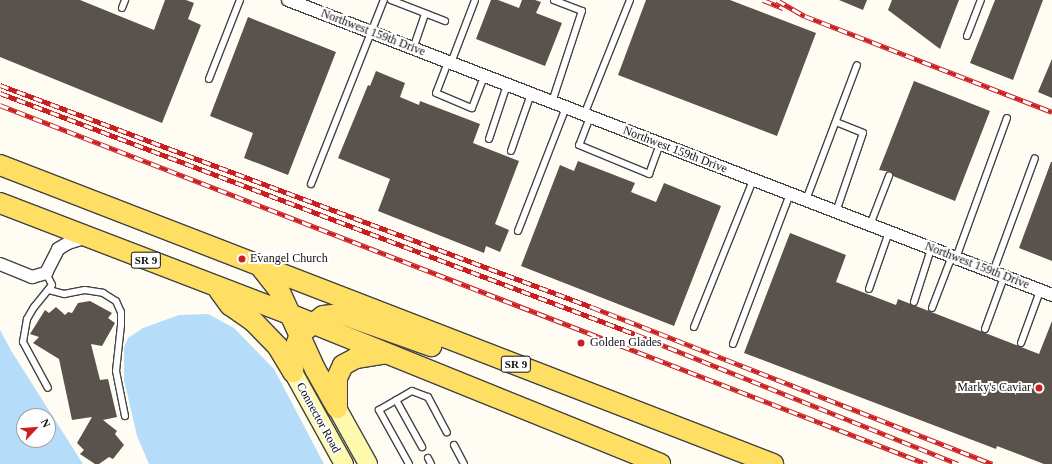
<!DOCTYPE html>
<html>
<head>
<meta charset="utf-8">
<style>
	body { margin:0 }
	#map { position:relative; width:1052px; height:464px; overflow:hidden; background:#fffdf3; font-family:Georgia,serif }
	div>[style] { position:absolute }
	.water>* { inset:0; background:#b5ddfa }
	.building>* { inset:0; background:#5a524c }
	.roads { filter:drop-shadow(1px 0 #434343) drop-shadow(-1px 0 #434343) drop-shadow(0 1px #434343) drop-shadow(0 -1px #434343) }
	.lane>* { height:6px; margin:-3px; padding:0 3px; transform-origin:3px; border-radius:3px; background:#fff }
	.street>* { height:12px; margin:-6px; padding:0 6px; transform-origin:6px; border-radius:6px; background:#fff }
	.secondary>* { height:18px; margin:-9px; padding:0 9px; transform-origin:9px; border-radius:9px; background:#fff9ae }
	.primary>* { height:20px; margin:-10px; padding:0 10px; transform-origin:10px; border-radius:10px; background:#ffdf63 }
	.rail>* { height:4.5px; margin-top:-2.25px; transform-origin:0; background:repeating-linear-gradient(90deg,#fff 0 9px,#ca1e20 0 18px); box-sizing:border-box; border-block:1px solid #ca1e20 }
	.dots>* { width:11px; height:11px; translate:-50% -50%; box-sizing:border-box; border:2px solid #fff; border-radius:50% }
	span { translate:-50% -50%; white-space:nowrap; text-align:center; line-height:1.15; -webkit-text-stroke:4px #fff; paint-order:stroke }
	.shield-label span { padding:1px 3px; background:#fff; border:1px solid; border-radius:3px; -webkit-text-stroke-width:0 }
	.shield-label { font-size:11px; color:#101010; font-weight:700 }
	.street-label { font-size:12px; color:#101010 }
	.poi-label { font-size:12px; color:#101010 }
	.left { translate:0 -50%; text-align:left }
	.right { translate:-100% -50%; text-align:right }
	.north { position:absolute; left:16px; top:408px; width:40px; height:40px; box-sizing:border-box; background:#fff; border:1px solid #9f9f9f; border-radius:50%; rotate:64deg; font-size:11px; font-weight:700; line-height:16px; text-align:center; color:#101010 }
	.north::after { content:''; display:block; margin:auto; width:14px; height:18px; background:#ca1e20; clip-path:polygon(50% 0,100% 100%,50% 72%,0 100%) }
</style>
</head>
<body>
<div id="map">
	<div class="water">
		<div style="clip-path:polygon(208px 314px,234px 328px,274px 369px,324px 464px,149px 464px,137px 436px,124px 380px,124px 347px,128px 338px,143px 328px,179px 315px)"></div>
		<div style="clip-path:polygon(evenodd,0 330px,12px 352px,83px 464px,0 464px,0 330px,24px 416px,48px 416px,48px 440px,24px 440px,24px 416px)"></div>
	</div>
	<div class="building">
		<div style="clip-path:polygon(0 0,80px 0,154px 30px,165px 0,186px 0,194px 3px,188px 19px,201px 25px,162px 123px,0 57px)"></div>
		<div style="clip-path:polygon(491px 0,498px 0,519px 8px,522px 0,535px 0,541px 2px,536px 13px,562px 23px,545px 66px,476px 39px)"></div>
		<div style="clip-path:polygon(646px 0,730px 0,816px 33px,777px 136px,618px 75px)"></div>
		<div style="clip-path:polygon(839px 0,867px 0,863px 10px)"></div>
		<div style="clip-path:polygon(892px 0,959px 0,940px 49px,888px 10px)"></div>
		<div style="clip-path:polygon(995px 0,1043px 0,1013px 80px,970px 63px)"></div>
		<div style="clip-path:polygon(248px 17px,336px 52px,288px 175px,244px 158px,253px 133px,210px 116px)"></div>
		<div style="clip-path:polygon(1052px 59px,1052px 98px,1038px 92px)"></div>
		<div style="clip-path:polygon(376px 71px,405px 83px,400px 97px,419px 105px,420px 101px,480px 124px,473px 143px,519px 161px,495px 224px,509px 230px,500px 252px,486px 246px,484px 253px,378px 211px,390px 179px,338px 158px,368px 85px,370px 86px)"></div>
		<div style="clip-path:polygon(914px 81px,990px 111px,955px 201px,893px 176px,891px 172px,879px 170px)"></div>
		<div style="clip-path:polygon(578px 161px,635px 183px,631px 192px,656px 202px,664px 183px,721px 206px,674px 326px,521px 266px,560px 165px,574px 171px)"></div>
		<div style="clip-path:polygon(1051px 162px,1052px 162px,1052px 261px,1019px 248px)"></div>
		<div style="clip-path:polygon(790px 233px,846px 255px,836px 282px,896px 305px,898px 299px,1039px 354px,1052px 321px,1052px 464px,1044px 464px,997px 446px,996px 449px,744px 353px)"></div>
		<div style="clip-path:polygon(90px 301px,112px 313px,108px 318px,115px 323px,102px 346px,91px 344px,100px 380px,108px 379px,117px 417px,103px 420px,117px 431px,115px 434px,124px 445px,113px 459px,109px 457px,99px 464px,95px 464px,80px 454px,84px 450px,77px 443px,92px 417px,72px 420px,59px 359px,33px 343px,39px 337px,30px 334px,45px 310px,49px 313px,56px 307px,65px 315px,68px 312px,72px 313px,78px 303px)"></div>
	</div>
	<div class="roads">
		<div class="lane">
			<div style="left:391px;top:0;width:58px;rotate:21.3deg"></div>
			<div style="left:122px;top:8px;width:9px;rotate:-69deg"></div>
			<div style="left:967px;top:36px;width:39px;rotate:-69deg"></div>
			<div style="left:413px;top:49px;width:37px;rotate:-71deg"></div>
			<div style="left:448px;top:62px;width:33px;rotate:111deg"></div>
			<div style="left:436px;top:93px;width:39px;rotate:23deg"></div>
			<div style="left:472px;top:108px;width:34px;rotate:-69deg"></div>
			<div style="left:451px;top:63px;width:67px;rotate:-69.1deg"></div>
			<div style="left:209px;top:79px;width:85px;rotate:-68.6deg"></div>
			<div style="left:552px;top:102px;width:96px;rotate:-71.8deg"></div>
			<div style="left:582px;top:11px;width:30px;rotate:-159deg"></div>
			<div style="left:584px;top:115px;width:124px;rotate:-68.2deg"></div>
			<div style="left:590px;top:117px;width:30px;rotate:111deg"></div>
			<div style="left:579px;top:145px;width:76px;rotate:22.5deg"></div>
			<div style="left:649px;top:174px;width:32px;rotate:-70deg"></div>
			<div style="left:836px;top:122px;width:29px;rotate:22deg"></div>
			<div style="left:863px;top:133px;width:83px;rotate:108.9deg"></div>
			<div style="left:489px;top:139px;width:57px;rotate:-71.6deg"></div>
			<div style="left:511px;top:151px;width:60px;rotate:-70.7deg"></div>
			<div style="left:311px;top:184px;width:198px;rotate:-68.4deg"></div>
			<div style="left:806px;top:200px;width:144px;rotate:-69.3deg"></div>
			<div style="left:870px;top:225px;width:53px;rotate:-68.8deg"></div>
			<div style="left:518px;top:231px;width:133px;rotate:-68.8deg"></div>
			<div style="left:956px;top:258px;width:149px;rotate:-70deg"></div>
			<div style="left:993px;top:272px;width:121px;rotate:-69.8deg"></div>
			<div style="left:46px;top:273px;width:13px;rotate:63deg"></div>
			<div style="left:52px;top:285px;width:28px;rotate:129deg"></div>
			<div style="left:34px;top:307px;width:14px;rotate:120deg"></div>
			<div style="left:27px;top:319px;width:23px;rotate:100deg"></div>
			<div style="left:23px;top:342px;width:52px;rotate:61.5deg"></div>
			<div style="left:869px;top:289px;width:60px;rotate:-70.7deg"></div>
			<div style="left:49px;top:290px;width:16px;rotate:15deg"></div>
			<div style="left:64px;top:294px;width:21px;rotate:-11deg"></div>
			<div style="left:85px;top:290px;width:18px;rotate:9deg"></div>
			<div style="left:103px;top:293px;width:15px;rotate:32deg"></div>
			<div style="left:116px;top:301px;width:12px;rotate:66deg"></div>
			<div style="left:121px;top:312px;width:13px;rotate:90deg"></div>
			<div style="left:121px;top:325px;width:46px;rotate:96.2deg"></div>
			<div style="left:116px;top:371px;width:46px;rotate:78.7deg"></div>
			<div style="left:914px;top:302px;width:56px;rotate:-72.2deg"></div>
			<div style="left:932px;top:308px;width:56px;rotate:-69deg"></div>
			<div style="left:694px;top:327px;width:158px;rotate:-68.1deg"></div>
			<div style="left:985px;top:329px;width:55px;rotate:-69.9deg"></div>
			<div style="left:1021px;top:343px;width:55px;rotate:-69.9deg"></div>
			<div style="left:733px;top:344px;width:160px;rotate:-69.2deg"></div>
			<div style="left:396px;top:400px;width:54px;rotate:61deg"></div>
			<div style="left:454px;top:445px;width:21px;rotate:62deg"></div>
			<div style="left:428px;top:458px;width:7px;rotate:63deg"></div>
			<div style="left:409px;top:464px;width:62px;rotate:-119.1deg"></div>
			<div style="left:379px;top:410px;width:38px;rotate:-30deg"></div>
			<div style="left:412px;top:391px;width:17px;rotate:21deg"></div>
			<div style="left:428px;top:397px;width:40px;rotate:62deg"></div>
		</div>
		<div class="street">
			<div style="left:288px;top:0;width:819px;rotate:21.11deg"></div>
			<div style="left:0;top:264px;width:35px;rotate:22deg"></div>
			<div style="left:32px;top:277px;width:15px;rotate:-16deg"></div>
			<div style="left:46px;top:273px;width:27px;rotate:-63deg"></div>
			<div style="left:58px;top:249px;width:12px;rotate:-31deg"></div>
			<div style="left:68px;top:243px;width:21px;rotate:-17deg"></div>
		</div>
		<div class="secondary">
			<div style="left:293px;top:372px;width:105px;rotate:61deg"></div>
			<div style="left:337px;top:408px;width:64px;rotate:61deg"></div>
		</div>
		<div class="primary">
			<div style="left:0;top:165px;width:829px;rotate:21.15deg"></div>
			<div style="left:0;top:203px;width:313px;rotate:21deg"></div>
			<div style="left:292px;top:315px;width:397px;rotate:22deg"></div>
			<div style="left:260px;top:266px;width:31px;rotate:52deg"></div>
			<div style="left:279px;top:290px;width:87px;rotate:65.5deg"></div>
			<div style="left:315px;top:369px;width:45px;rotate:60.6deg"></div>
			<div style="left:219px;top:290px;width:19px;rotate:54deg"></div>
			<div style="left:230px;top:305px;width:29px;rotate:35deg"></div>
			<div style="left:254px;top:322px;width:35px;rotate:46deg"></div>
			<div style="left:278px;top:347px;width:29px;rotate:59deg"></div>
			<div style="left:293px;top:372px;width:24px;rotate:-85deg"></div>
			<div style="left:295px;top:348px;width:15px;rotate:-70deg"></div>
			<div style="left:300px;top:334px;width:29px;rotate:-38deg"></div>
			<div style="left:323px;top:316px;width:19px;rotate:-6deg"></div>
			<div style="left:342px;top:314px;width:95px;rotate:19.8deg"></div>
			<div style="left:337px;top:406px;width:28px;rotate:-90deg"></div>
			<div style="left:337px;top:378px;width:14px;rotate:-65deg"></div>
			<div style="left:343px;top:365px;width:15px;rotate:-28deg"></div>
			<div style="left:356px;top:358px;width:30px;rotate:-9deg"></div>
		</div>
	</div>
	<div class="rail">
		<div style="left:763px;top:0;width:22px;rotate:22deg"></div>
		<div style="left:777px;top:0;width:32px;rotate:30deg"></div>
		<div style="left:805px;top:16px;width:265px;rotate:21.2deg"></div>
		<div style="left:0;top:85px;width:632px;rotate:20.56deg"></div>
		<div style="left:592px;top:307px;width:430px;rotate:21.4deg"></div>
		<div style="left:0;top:93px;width:679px;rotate:20.78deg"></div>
		<div style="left:635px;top:334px;width:348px;rotate:21.9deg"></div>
		<div style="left:0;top:105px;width:994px;rotate:21.17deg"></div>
	</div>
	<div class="dots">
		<div style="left:242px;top:259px;background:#ca1e20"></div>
		<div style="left:581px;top:343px;background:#ca1e20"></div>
		<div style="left:1039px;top:388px;background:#ca1e20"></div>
	</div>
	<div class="shield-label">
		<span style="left:146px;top:260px">SR 9</span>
		<span style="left:516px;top:364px">SR 9</span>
	</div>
	<div class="street-label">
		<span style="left:373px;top:33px;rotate:21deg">Northwest 159th Drive</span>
		<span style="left:675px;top:150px;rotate:21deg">Northwest 159th Drive</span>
		<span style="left:977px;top:266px;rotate:21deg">Northwest 159th Drive</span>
		<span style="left:318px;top:418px;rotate:61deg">Connector Road</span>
	</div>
	<div class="poi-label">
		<span class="left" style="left:250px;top:259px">Evangel Church</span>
		<span class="left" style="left:590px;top:343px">Golden Glades</span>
		<span class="right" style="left:1031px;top:388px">Marky's Caviar</span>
	</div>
	<div class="north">N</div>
</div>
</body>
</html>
